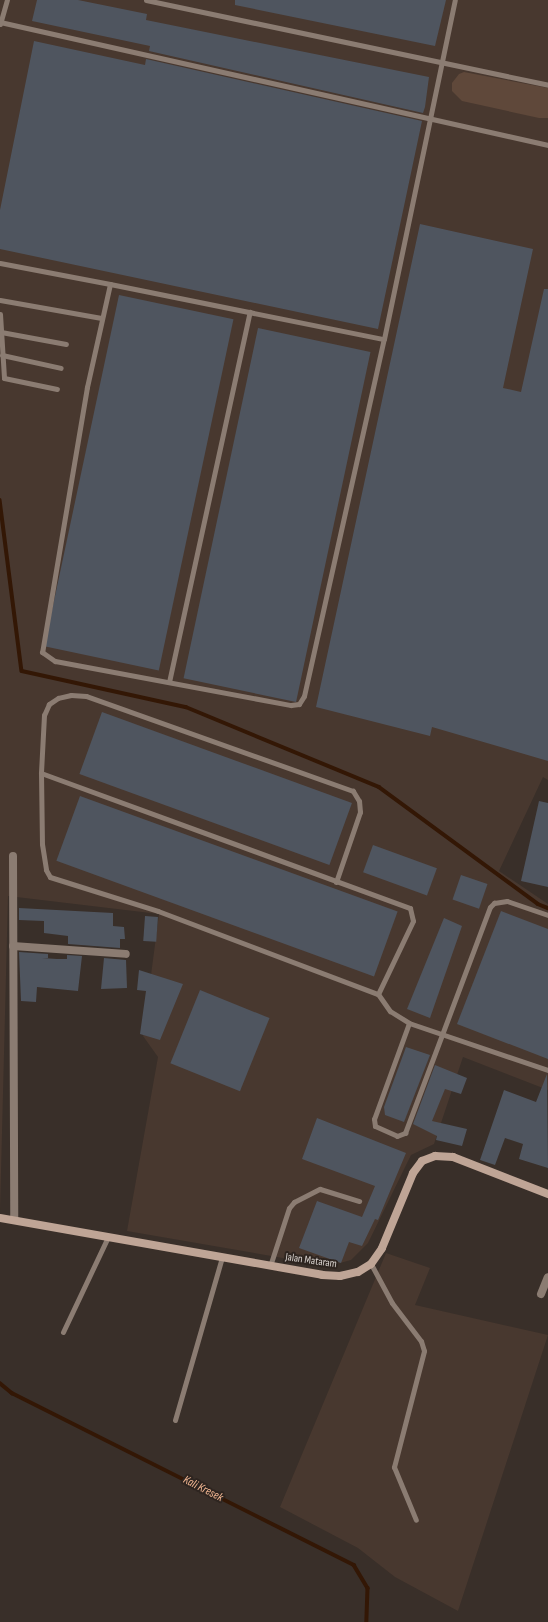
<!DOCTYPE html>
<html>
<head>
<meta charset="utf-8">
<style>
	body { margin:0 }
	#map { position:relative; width:548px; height:1622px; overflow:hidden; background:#392f29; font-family:"Sofia Sans Condensed",sans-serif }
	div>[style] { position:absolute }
	.built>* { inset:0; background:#48382f }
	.green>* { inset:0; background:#5f483a }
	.stream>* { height:3.5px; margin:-1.75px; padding:0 1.75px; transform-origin:1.75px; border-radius:1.75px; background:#331705 }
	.building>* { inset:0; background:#4f555f; transform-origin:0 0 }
	.service>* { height:5px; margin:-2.5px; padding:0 2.5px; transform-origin:2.5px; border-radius:2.5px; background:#8b7c72 }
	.minor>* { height:8px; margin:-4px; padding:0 4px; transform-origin:4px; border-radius:4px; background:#8b7c72 }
	.secondary>* { height:8px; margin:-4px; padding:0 4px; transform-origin:4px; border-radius:4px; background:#bfa596 }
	span { translate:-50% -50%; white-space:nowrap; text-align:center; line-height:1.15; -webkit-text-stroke:4px #2e2520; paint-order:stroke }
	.street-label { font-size:11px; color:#d8d2ce }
	.water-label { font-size:12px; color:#f0b591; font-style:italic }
</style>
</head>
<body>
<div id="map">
	<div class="built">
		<div style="clip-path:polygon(0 0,548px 0,548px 780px,543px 777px,499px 871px,548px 904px,548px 1090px,463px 1057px,434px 1144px,411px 1155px,368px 1243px,351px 1260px,329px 1266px,127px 1231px,158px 1057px,143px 1036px,159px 914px,8px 896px,0 1212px)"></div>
		<div style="clip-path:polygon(386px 1253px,430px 1268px,415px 1305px,548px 1335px,458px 1611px,395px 1577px,358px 1548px,280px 1507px)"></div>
	</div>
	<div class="green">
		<div style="clip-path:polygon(464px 72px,548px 88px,548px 118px,539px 118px,462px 101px,452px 91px,452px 83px,459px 74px)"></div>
	</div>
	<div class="stream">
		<div style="left:0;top:500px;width:172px;rotate:82.7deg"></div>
		<div style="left:22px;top:671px;width:168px;rotate:12.4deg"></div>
		<div style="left:186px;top:707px;width:209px;rotate:22.5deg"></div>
		<div style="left:379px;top:787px;width:197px;rotate:36.3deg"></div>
		<div style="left:538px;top:904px;width:11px;rotate:22deg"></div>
		<div style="left:0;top:1383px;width:16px;rotate:40deg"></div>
		<div style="left:12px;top:1393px;width:383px;rotate:26.7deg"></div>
		<div style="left:354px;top:1565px;width:27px;rotate:59deg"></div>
		<div style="left:368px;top:1588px;width:34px;rotate:92deg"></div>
	</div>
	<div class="building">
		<div style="clip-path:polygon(37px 0,78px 0,147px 14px,146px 20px,429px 77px,425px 107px,423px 113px,149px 51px,150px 46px,32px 21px)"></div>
		<div style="clip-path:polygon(235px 0,446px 0,435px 46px,235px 5px)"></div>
		<div style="clip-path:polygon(34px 41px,145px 65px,146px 59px,422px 121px,378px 329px,0 249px,0 210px)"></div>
		<div style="clip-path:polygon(420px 224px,533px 249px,503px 388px,521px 392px,544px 289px,548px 289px,548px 761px,432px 727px,430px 736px,316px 707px)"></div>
		<div style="left:119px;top:295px;width:117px;height:359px;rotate:12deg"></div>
		<div style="left:258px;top:328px;width:115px;height:358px;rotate:12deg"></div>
		<div style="left:102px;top:712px;width:266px;height:66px;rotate:20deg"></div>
		<div style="left:80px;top:796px;width:338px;height:69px;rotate:20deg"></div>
		<div style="clip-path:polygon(539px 801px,548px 803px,548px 887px,521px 881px)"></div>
		<div style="left:373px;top:845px;width:68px;height:29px;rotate:20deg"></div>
		<div style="left:461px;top:875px;width:28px;height:26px;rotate:19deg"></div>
		<div style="clip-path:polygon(19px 908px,113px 913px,113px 926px,124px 927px,125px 939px,120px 939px,120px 948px,68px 944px,68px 936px,44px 933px,44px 921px,19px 920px)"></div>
		<div style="clip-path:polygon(501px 911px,548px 929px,548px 1059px,457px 1024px)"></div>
		<div style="left:145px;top:916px;width:13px;height:25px;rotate:4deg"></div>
		<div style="clip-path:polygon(444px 918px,462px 926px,430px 1018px,407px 1009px)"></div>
		<div style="clip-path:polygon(19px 952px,48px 954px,48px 958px,42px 958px,57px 959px,67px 959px,67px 955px,82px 956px,78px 991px,37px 987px,36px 1002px,21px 1001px)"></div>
		<div style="clip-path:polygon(104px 958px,126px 960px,127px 988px,101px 989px)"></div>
		<div style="clip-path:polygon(139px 970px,183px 984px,160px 1040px,140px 1034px,146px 991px,137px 990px)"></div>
		<div style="left:200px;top:990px;width:75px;height:79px;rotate:22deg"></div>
		<div style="clip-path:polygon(406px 1047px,430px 1055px,404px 1122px,385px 1115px,384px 1107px)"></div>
		<div style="clip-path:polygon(435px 1065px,467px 1078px,461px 1094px,445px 1089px,432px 1121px,467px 1129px,462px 1146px,436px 1140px,437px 1136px,413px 1124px)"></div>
		<div style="clip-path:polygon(547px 1074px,548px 1168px,519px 1159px,523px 1144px,505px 1138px,495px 1165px,480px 1160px,504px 1090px,536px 1102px)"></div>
		<div style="clip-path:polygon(317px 1118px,406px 1153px,378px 1220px,375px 1219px,362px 1246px,349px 1242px,341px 1263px,299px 1248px,317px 1201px,362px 1217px,375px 1186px,302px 1159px)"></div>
	</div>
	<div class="service">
		<div style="left:146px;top:0;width:411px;rotate:11.9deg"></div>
		<div style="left:0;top:22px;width:562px;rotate:12.65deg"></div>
		<div style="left:0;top:24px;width:25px;rotate:-74deg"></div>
		<div style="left:0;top:263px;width:112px;rotate:10.8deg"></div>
		<div style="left:110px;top:284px;width:106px;rotate:102.6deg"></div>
		<div style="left:87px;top:387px;width:269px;rotate:99.6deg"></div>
		<div style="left:42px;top:652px;width:16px;rotate:35deg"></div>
		<div style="left:55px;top:661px;width:240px;rotate:10.6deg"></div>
		<div style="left:291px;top:705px;width:8px;rotate:-7deg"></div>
		<div style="left:299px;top:704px;width:9px;rotate:-58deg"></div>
		<div style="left:304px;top:696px;width:366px;rotate:-77.4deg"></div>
		<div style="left:384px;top:339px;width:346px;rotate:-78.2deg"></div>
		<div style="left:110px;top:284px;width:279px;rotate:11.4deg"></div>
		<div style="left:0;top:300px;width:103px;rotate:10.1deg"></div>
		<div style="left:0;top:314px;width:64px;rotate:86.4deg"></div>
		<div style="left:4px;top:378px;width:54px;rotate:11.7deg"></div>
		<div style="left:1px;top:332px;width:66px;rotate:10.5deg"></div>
		<div style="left:2px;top:355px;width:60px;rotate:12.4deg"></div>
		<div style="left:169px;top:682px;width:379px;rotate:-77.7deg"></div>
		<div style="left:41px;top:773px;width:393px;rotate:20.1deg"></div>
		<div style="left:410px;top:908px;width:13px;rotate:77deg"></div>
		<div style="left:413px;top:921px;width:81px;rotate:115.6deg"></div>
		<div style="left:336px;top:882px;width:74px;rotate:-71.1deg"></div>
		<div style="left:360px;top:812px;width:11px;rotate:-95deg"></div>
		<div style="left:359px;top:801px;width:12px;rotate:-121deg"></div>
		<div style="left:353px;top:791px;width:283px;rotate:-160.4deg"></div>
		<div style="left:86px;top:696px;width:15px;rotate:-176deg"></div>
		<div style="left:71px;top:695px;width:13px;rotate:167deg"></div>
		<div style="left:58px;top:698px;width:11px;rotate:146deg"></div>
		<div style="left:49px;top:704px;width:12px;rotate:114deg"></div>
		<div style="left:44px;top:715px;width:58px;rotate:93deg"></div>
		<div style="left:41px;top:773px;width:71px;rotate:89.2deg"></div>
		<div style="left:42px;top:844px;width:26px;rotate:81deg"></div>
		<div style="left:46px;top:870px;width:8px;rotate:60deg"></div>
		<div style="left:50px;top:877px;width:113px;rotate:17.5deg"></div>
		<div style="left:158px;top:911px;width:235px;rotate:20.7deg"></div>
		<div style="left:378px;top:994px;width:21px;rotate:55deg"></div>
		<div style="left:390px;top:1011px;width:22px;rotate:32deg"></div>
		<div style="left:409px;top:1023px;width:147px;rotate:18.7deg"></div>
		<div style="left:409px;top:1023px;width:102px;rotate:110deg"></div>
		<div style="left:374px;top:1119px;width:7px;rotate:82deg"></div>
		<div style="left:375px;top:1126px;width:24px;rotate:24deg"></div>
		<div style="left:397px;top:1136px;width:9px;rotate:-21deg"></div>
		<div style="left:405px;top:1133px;width:241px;rotate:-69.4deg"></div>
		<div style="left:490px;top:907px;width:6px;rotate:-45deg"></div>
		<div style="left:494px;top:903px;width:13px;rotate:-9deg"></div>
		<div style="left:507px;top:901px;width:43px;rotate:18.9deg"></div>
		<div style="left:371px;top:1264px;width:44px;rotate:61.7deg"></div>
		<div style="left:392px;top:1303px;width:48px;rotate:52.7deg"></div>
		<div style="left:421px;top:1341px;width:10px;rotate:73deg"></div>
		<div style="left:424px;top:1351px;width:120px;rotate:104.5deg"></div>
		<div style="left:394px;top:1467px;width:57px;rotate:67.5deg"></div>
		<div style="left:270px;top:1266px;width:61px;rotate:-71.9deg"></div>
		<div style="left:289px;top:1208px;width:8px;rotate:-50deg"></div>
		<div style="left:294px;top:1202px;width:29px;rotate:-27deg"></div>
		<div style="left:320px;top:1189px;width:41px;rotate:17.1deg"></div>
		<div style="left:63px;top:1332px;width:105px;rotate:-64.7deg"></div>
		<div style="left:175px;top:1420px;width:170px;rotate:-73.9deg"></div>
	</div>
	<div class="minor">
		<div style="left:13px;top:856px;width:364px;rotate:89.8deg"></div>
		<div style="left:13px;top:946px;width:113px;rotate:4deg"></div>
		<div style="left:541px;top:1294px;width:18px;rotate:-68deg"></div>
	</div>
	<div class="secondary">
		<div style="left:0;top:1218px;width:327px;rotate:10deg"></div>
		<div style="left:322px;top:1275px;width:18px;rotate:3deg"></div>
		<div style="left:340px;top:1276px;width:18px;rotate:-13deg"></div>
		<div style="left:358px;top:1272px;width:15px;rotate:-32deg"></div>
		<div style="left:371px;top:1264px;width:19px;rotate:-55deg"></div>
		<div style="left:382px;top:1248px;width:81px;rotate:-67.5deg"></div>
		<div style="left:413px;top:1173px;width:15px;rotate:-53deg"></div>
		<div style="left:422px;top:1161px;width:14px;rotate:-21deg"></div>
		<div style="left:435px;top:1156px;width:18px;rotate:3deg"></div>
		<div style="left:453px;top:1157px;width:102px;rotate:21.3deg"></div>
	</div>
	<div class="street-label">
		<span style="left:311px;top:1261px;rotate:8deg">Jalan Mataram</span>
	</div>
	<div class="water-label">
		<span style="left:203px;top:1489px;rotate:27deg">Kali Kresek</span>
	</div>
</div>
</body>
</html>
